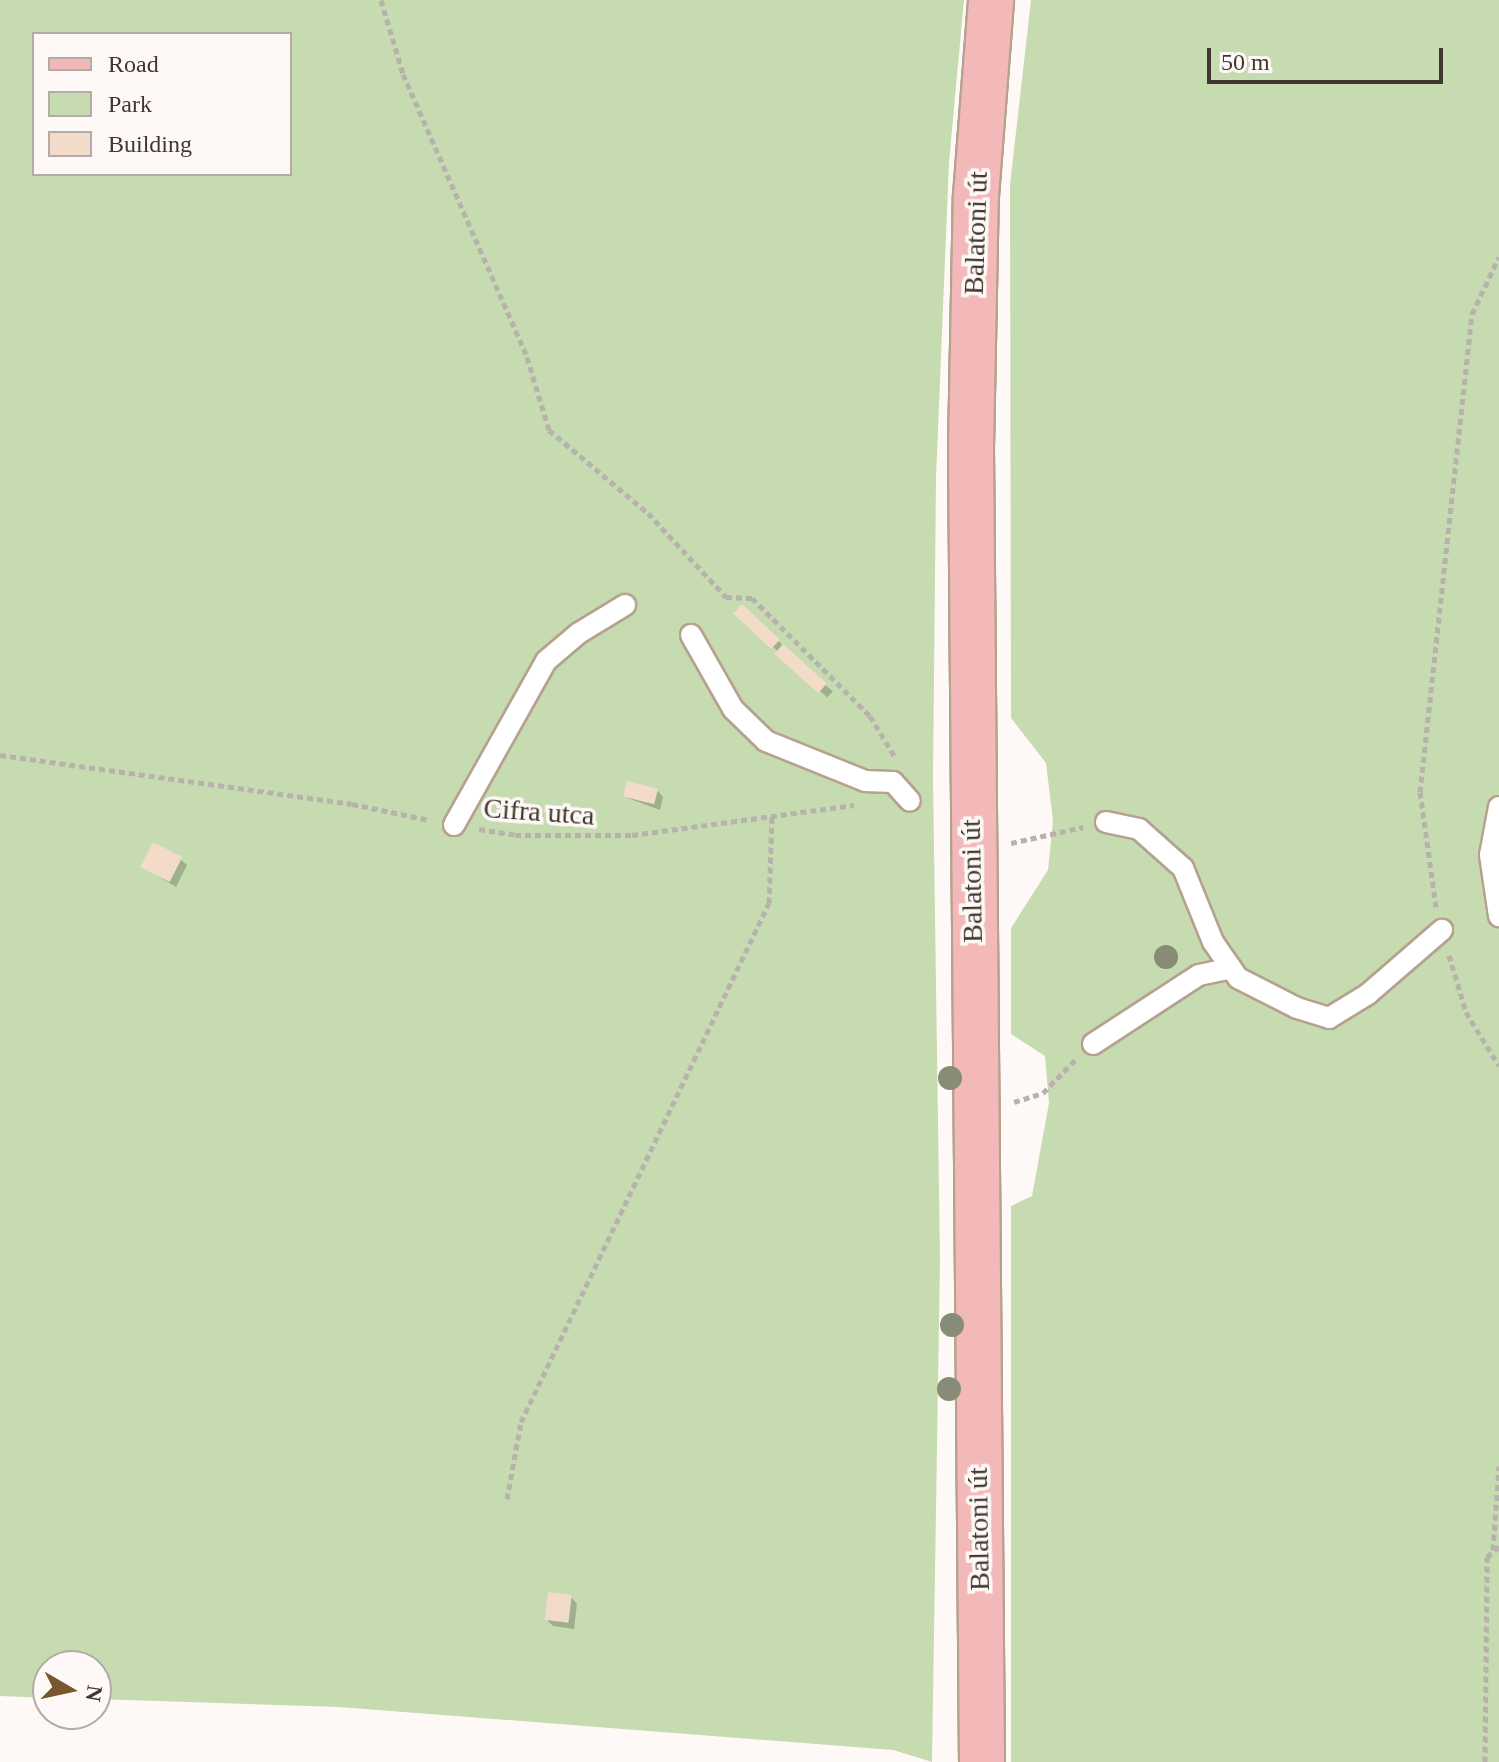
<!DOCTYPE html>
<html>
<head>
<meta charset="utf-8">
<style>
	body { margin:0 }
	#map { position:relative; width:1499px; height:1762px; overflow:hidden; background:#fef9f6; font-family:"Times New Roman",serif }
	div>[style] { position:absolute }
	.green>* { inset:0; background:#c6dbb0 }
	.shadow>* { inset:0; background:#0003; transform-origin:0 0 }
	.building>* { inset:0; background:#f3dbca; transform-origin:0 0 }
	.path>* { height:5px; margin-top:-2.5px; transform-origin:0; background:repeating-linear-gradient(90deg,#b8b2ad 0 6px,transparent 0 10px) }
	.roads { filter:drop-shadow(2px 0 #b6a18f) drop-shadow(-2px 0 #b6a18f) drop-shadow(0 2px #b6a18f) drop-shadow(0 -2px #b6a18f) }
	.service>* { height:20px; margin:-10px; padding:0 10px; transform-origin:10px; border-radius:10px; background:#fff }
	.primary>* { height:44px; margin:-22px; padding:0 22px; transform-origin:22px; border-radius:22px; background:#f2b9b8 }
	.trees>* { width:24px; height:24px; margin:-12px; border-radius:50%; background:#868c75 }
	span { translate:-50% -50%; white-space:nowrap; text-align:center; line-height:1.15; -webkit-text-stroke:7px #fef9f6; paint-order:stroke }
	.street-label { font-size:28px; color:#403730 }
	.legend { position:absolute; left:32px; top:32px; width:260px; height:144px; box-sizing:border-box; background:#fef9f6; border:2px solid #b2aba7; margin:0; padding:10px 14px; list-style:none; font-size:24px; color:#403730 }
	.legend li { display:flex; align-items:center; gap:16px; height:40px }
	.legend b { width:40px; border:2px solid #b2aba7 }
	.north { position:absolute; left:32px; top:1650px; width:80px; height:80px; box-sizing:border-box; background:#fef9f6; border:2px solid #b2aba7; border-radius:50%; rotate:99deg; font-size:22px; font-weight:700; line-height:32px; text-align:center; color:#403730 }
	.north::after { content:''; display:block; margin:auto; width:28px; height:36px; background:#78562e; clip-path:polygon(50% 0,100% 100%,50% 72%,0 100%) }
	.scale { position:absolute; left:1207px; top:48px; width:236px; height:36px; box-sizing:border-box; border:4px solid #403730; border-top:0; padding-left:10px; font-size:24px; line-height:28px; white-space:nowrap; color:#403730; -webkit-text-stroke:6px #fef9f6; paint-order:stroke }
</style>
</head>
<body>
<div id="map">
	<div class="green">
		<div style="clip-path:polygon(evenodd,0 0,964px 0,949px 162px,936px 478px,933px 778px,940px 1259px,932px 1762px,893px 1750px,339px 1707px,96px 1699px,96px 1666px,48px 1666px,48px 1698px,0 1696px,0 0,34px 34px,290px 34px,290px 174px,34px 174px,34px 34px)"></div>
		<div style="clip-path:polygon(1031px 0,1499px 0,1499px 1762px,1011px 1762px,1011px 1206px,1032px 1196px,1049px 1103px,1045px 1056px,1011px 1034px,1011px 928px,1048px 870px,1053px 821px,1046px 763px,1011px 718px,1010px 185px)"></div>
	</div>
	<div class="shadow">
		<div style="left:742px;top:607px;width:124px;height:8px;rotate:43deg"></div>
		<div style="clip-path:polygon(657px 790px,663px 797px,660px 810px,625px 797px)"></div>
		<div style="clip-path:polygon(180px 859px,187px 865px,176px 887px,142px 866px)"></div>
		<div style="clip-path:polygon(571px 1597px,577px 1604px,574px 1629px,553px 1626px,546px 1619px)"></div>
	</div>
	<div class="building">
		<div style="left:742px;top:604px;width:52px;height:13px;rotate:43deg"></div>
		<div style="left:783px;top:644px;width:59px;height:13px;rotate:42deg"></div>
		<div style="left:627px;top:781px;width:32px;height:16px;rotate:14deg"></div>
		<div style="left:153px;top:842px;width:33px;height:28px;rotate:27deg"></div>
		<div style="left:548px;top:1592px;width:24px;height:28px;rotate:7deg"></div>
	</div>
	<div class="path">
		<div style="left:381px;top:0;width:77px;rotate:73.4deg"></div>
		<div style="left:403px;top:74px;width:309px;rotate:66.3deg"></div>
		<div style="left:527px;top:357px;width:76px;rotate:73.2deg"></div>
		<div style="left:549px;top:430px;width:129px;rotate:40deg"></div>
		<div style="left:648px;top:513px;width:115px;rotate:47.1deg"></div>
		<div style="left:726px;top:597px;width:26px;rotate:2deg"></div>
		<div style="left:752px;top:598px;width:167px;rotate:45deg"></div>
		<div style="left:870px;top:716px;width:48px;rotate:58.6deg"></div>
		<div style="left:0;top:755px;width:355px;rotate:7.9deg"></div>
		<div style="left:352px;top:804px;width:79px;rotate:11.7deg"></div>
		<div style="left:479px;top:829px;width:36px;rotate:9deg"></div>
		<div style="left:515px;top:835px;width:117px"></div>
		<div style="left:632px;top:835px;width:224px;rotate:-7.7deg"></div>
		<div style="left:1011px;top:843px;width:74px;rotate:-12.5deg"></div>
		<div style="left:1436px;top:907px;width:116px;rotate:-97.9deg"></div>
		<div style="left:1420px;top:792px;width:481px;rotate:-83.8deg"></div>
		<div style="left:1472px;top:314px;width:63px;rotate:-64.7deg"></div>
		<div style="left:1449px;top:955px;width:59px;rotate:73.4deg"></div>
		<div style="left:1466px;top:1012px;width:63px;rotate:58.6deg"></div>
		<div style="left:1014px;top:1102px;width:30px;rotate:-17deg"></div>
		<div style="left:1043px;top:1093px;width:47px;rotate:-45.9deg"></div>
		<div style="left:507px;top:1499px;width:78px;rotate:-79.7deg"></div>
		<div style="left:521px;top:1422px;width:575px;rotate:-64.46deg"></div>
		<div style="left:769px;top:903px;width:88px;rotate:-88deg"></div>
		<div style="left:1493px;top:1550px;width:84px;rotate:-85.9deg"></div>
		<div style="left:1485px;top:1762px;width:205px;rotate:-89.4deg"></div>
		<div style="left:1487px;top:1557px;width:16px;rotate:-40deg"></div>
	</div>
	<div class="roads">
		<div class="service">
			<div style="left:691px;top:635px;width:85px;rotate:60.4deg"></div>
			<div style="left:733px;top:709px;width:46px;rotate:44.1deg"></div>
			<div style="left:766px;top:741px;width:107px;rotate:22deg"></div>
			<div style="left:865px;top:781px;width:28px;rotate:2deg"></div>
			<div style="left:893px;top:782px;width:25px;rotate:48deg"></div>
			<div style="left:1499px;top:807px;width:49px;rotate:100.6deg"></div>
			<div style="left:1490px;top:855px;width:62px;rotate:81.6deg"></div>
			<div style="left:1106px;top:822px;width:34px;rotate:12deg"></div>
			<div style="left:1139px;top:829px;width:59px;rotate:41.6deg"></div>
			<div style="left:1183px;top:868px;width:80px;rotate:67.9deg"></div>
			<div style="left:1213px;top:942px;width:44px;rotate:55.2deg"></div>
			<div style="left:1238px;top:978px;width:66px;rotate:27deg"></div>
			<div style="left:1297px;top:1008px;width:34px;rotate:17deg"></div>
			<div style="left:1329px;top:1018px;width:46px;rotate:-31.6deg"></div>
			<div style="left:1368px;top:994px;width:98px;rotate:-40.9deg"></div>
			<div style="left:454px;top:825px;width:188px;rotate:-60.7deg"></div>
			<div style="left:546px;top:661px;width:43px;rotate:-40.3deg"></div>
			<div style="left:579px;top:633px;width:54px;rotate:-31.3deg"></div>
			<div style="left:1093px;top:1044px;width:126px;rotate:-33.1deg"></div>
			<div style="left:1199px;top:975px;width:33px;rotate:-12deg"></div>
		</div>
		<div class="primary">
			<div style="left:982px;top:1762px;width:1314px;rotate:-90.48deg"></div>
			<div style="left:971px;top:448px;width:252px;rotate:-88.9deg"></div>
			<div style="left:976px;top:196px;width:197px;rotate:-85.6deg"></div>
		</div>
	</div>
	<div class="trees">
		<div style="left:1166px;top:957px"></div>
		<div style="left:950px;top:1078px"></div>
		<div style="left:952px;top:1325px"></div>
		<div style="left:949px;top:1389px"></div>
	</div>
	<div class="street-label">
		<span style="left:976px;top:233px;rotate:-88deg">Balatoni út</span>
		<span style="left:539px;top:812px;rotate:4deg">Cifra utca</span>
		<span style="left:972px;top:881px;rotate:-91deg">Balatoni út</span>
		<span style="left:979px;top:1529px;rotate:-91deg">Balatoni út</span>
	</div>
	<ul class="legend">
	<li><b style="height:10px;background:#f2b9b8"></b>Road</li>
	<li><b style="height:22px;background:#c6dbb0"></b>Park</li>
	<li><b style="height:22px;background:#f3dbca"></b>Building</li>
	</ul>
	<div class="north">N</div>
	<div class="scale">50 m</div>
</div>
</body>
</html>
